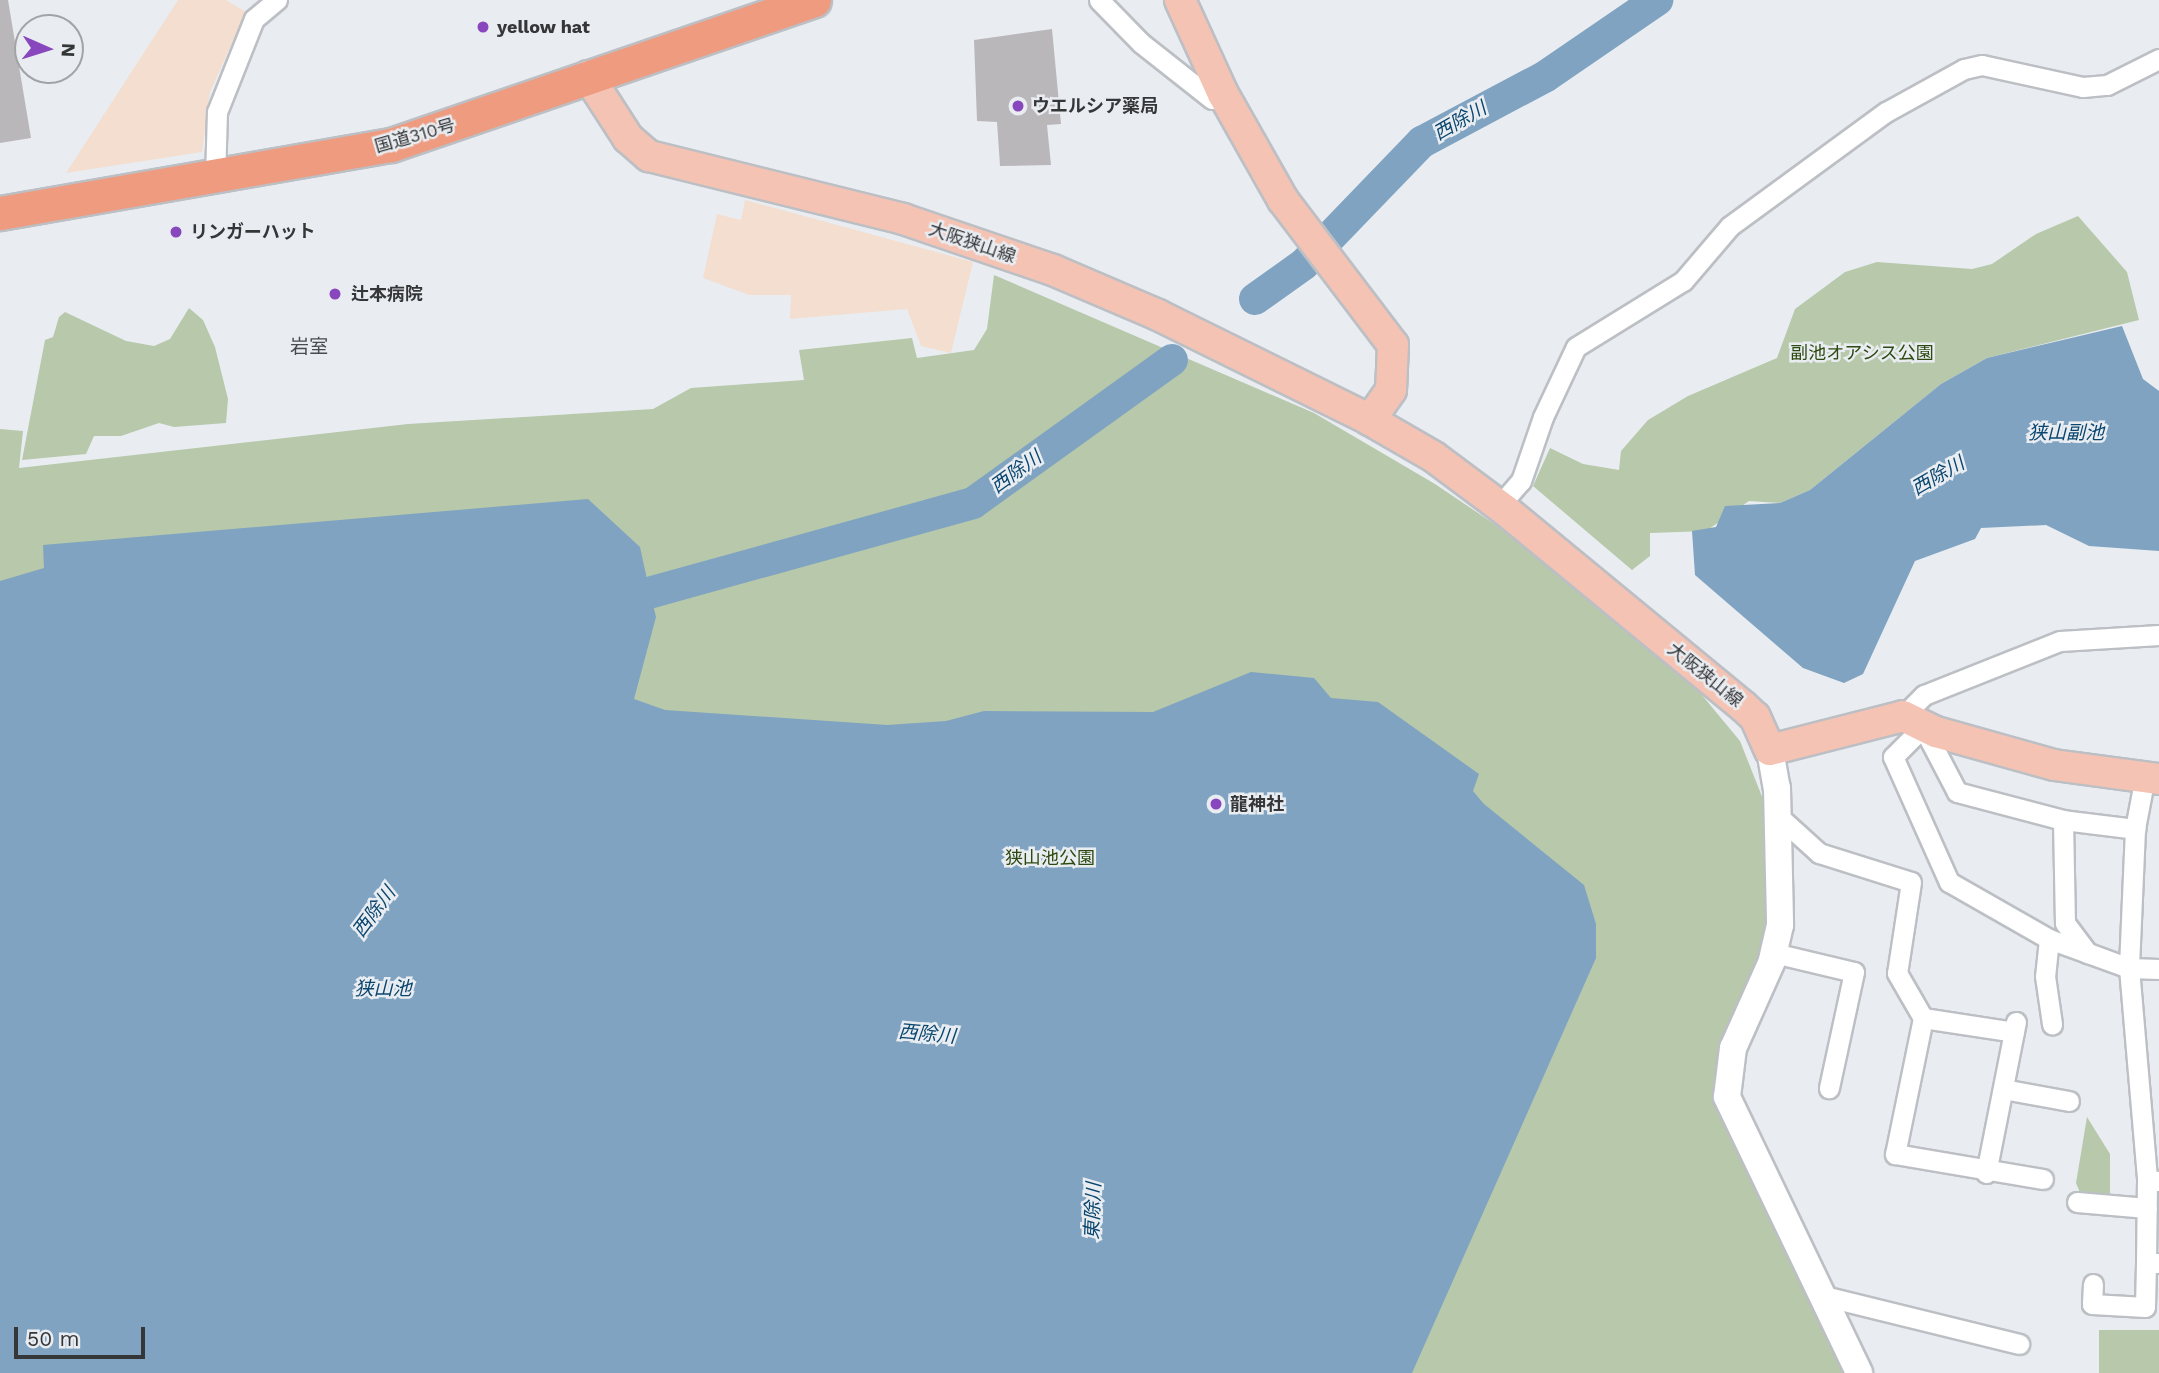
<!DOCTYPE html>
<html>
<head>
<meta charset="utf-8">
<style>
	body { margin:0 }
	#map { position:relative; width:2159px; height:1373px; overflow:hidden; background:#e9edf1; font-family:"Work Sans","Noto Sans JP",sans-serif }
	div>[style] { position:absolute }
	.commercial>* { inset:0; background:#f3ded0 }
	.green>* { inset:0; background:#b7c8ab; transform-origin:0 0 }
	.water>* { inset:0; background:#7fa3c1 }
	.river>* { height:32px; margin:-16px; padding:0 16px; transform-origin:16px; border-radius:16px; background:#7fa3c1 }
	.building>* { inset:0; background:#bab7bb }
	.roads { filter:drop-shadow(2px 0 #bcbfc4) drop-shadow(-2px 0 #bcbfc4) drop-shadow(0 2px #bcbfc4) drop-shadow(0 -2px #bcbfc4) }
	.street>* { height:19px; margin:-9.5px; padding:0 9.5px; transform-origin:9.5px; border-radius:9.5px; background:#fff }
	.secondary>* { height:26px; margin:-13px; padding:0 13px; transform-origin:13px; border-radius:13px; background:#fff }
	.primary>* { height:30px; margin:-15px; padding:0 15px; transform-origin:15px; border-radius:15px; background:#f5c3b3 }
	.highway>* { height:33px; margin:-16.5px; padding:0 16.5px; transform-origin:16.5px; border-radius:16.5px; background:#ee9b80 }
	.dots>* { width:19px; height:19px; translate:-50% -50%; box-sizing:border-box; border:4px solid #e9edf1; border-radius:50% }
	span { translate:-50% -50%; white-space:nowrap; text-align:center; line-height:1.15; -webkit-text-stroke:5px #e9edf1; paint-order:stroke }
	.poi-label { font-size:18px; color:#353638; font-weight:700 }
	.left { translate:0 -50%; text-align:left }
	.street-label { font-size:18px; color:#353638 }
	.park-label { font-size:18px; color:#2c490f }
	.water-label { font-size:19px; color:#0a466f; font-style:italic }
	.neighbourhood-label { font-size:19px; color:#484b4f }
	.north { position:absolute; left:14px; top:14px; width:70px; height:70px; box-sizing:border-box; background:#e9edf1; border:2px solid #a1a4a7; border-radius:50%; rotate:93deg; font-size:19px; font-weight:700; line-height:28px; text-align:center; color:#353638 }
	.north::after { content:''; display:block; margin:auto; width:24px; height:32px; background:#8847bc; clip-path:polygon(50% 0,100% 100%,50% 72%,0 100%) }
	.scale { position:absolute; left:14px; top:1327px; width:131px; height:32px; box-sizing:border-box; border:4px solid #353638; border-top:0; padding-left:9px; font-size:21px; line-height:24px; white-space:nowrap; color:#353638; -webkit-text-stroke:5px #e9edf1; paint-order:stroke }
</style>
</head>
<body>
<div id="map">
	<div class="commercial">
		<div style="clip-path:polygon(178px 0,226px 0,246px 12px,210px 92px,202px 152px,66px 173px)"></div>
		<div style="clip-path:polygon(745px 200px,973px 262px,951px 353px,921px 346px,907px 309px,790px 319px,791px 295px,749px 295px,703px 278px,717px 214px,741px 220px)"></div>
	</div>
	<div class="green">
		<div style="clip-path:polygon(2078px 216px,2127px 272px,2139px 320px,1987px 358px,1941px 384px,1810px 490px,1780px 503px,1749px 501px,1706px 531px,1650px 533px,1650px 556px,1632px 570px,1533px 486px,1550px 448px,1583px 464px,1619px 470px,1621px 451px,1648px 420px,1688px 396px,1777px 358px,1795px 309px,1845px 272px,1877px 262px,1972px 269px,1992px 264px,2036px 234px)"></div>
		<div style="clip-path:polygon(994px 275px,1314px 413px,1435px 484px,1524px 544px,1701px 694px,1740px 741px,1763px 799px,1772px 915px,1715px 1090px,1733px 1141px,1844px 1373px,0 1373px,0 429px,23px 431px,19px 468px,408px 424px,653px 409px,691px 388px,804px 380px,799px 350px,912px 338px,917px 358px,974px 350px,987px 329px)"></div>
		<div style="clip-path:polygon(189px 308px,203px 320px,215px 347px,228px 399px,226px 423px,174px 427px,159px 423px,121px 436px,94px 436px,86px 454px,22px 460px,45px 340px,53px 337px,59px 317px,65px 312px,126px 341px,154px 346px,170px 339px)"></div>
		<div style="clip-path:polygon(2087px 1117px,2110px 1154px,2110px 1198px,2081px 1195px,2076px 1183px)"></div>
		<div style="left:2159px;top:1330px;width:43px;height:60px;rotate:90deg"></div>
	</div>
	<div class="water">
		<div style="clip-path:polygon(2122px 326px,2143px 379px,2159px 391px,2159px 551px,2089px 546px,2046px 525px,1981px 528px,1975px 539px,1915px 561px,1863px 674px,1844px 683px,1803px 668px,1695px 575px,1692px 531px,1716px 527px,1725px 506px,1780px 503px,1810px 490px,1941px 384px,1987px 358px)"></div>
		<div style="clip-path:polygon(588px 499px,640px 547px,648px 584px,656px 617px,634px 699px,665px 710px,887px 725px,946px 721px,984px 711px,1153px 712px,1251px 672px,1314px 678px,1331px 698px,1378px 702px,1479px 774px,1473px 791px,1484px 804px,1584px 885px,1596px 924px,1596px 958px,1412px 1373px,0 1373px,0 581px,44px 568px,43px 545px)"></div>
	</div>
	<div class="river">
		<div style="left:1255px;top:299px;width:60px;rotate:-35.5deg"></div>
		<div style="left:1304px;top:264px;width:170px;rotate:-46deg"></div>
		<div style="left:1422px;top:142px;width:140px;rotate:-28deg"></div>
		<div style="left:1546px;top:76px;width:135px;rotate:-34.4deg"></div>
		<div style="left:609px;top:604px;width:378px;rotate:-15.5deg"></div>
		<div style="left:973px;top:503px;width:245px;rotate:-35.7deg"></div>
	</div>
	<div class="building">
		<div style="clip-path:polygon(0 0,8px 0,31px 138px,0 143px)"></div>
		<div style="clip-path:polygon(1052px 29px,1061px 124px,1047px 125px,1051px 165px,1000px 166px,997px 122px,977px 121px,974px 40px)"></div>
	</div>
	<div class="roads">
		<div class="street">
			<div style="left:1099px;top:0;width:60px;rotate:45.7deg"></div>
			<div style="left:1141px;top:43px;width:90px;rotate:38.3deg"></div>
			<div style="left:1212px;top:99px;width:12px;rotate:-24deg"></div>
			<div style="left:215px;top:179px;width:67px;rotate:-88.3deg"></div>
			<div style="left:217px;top:112px;width:100px;rotate:-68.3deg"></div>
			<div style="left:254px;top:19px;width:30px;rotate:-40deg"></div>
			<div style="left:1499px;top:506px;width:33px;rotate:-49deg"></div>
			<div style="left:1521px;top:481px;width:68px;rotate:-71deg"></div>
			<div style="left:1543px;top:417px;width:77px;rotate:-64.8deg"></div>
			<div style="left:1576px;top:347px;width:126px;rotate:-31.7deg"></div>
			<div style="left:1683px;top:281px;width:72px;rotate:-49.5deg"></div>
			<div style="left:1730px;top:226px;width:193px;rotate:-36.2deg"></div>
			<div style="left:1886px;top:112px;width:89px;rotate:-28.9deg"></div>
			<div style="left:1964px;top:69px;width:18px;rotate:-13deg"></div>
			<div style="left:1982px;top:65px;width:103px;rotate:12.3deg"></div>
			<div style="left:2083px;top:87px;width:24px;rotate:-5deg"></div>
			<div style="left:2107px;top:85px;width:58px;rotate:-26.6deg"></div>
			<div style="left:1903px;top:716px;width:30px;rotate:-45deg"></div>
			<div style="left:1924px;top:695px;width:146px;rotate:-21.7deg"></div>
			<div style="left:2060px;top:641px;width:99px;rotate:-3.5deg"></div>
			<div style="left:2145px;top:776px;width:54px;rotate:100.7deg"></div>
			<div style="left:2135px;top:829px;width:139px;rotate:92.5deg"></div>
			<div style="left:2129px;top:968px;width:213px;rotate:85.1deg"></div>
			<div style="left:1777px;top:815px;width:57px;rotate:42.1deg"></div>
			<div style="left:1819px;top:853px;width:96px;rotate:17.5deg"></div>
			<div style="left:1911px;top:882px;width:92px;rotate:98.7deg"></div>
			<div style="left:1897px;top:973px;width:52px;rotate:60deg"></div>
			<div style="left:1923px;top:1018px;width:139px;rotate:101.6deg"></div>
			<div style="left:1895px;top:1154px;width:150px;rotate:9.6deg"></div>
			<div style="left:2063px;top:820px;width:73px;rotate:7.1deg"></div>
			<div style="left:2049px;top:939px;width:37px;rotate:96deg"></div>
			<div style="left:2045px;top:976px;width:49px;rotate:81.7deg"></div>
			<div style="left:1774px;top:953px;width:82px;rotate:13.4deg"></div>
			<div style="left:1854px;top:972px;width:119px;rotate:102.2deg"></div>
			<div style="left:2088px;top:953px;width:41px;rotate:-160.3deg"></div>
			<div style="left:2049px;top:939px;width:115px;rotate:-150.3deg"></div>
			<div style="left:1949px;top:882px;width:137px;rotate:-114.1deg"></div>
			<div style="left:1893px;top:757px;width:42px;rotate:-45deg"></div>
			<div style="left:1923px;top:727px;width:73px;rotate:62.4deg"></div>
			<div style="left:1957px;top:792px;width:110px;rotate:14.8deg"></div>
			<div style="left:2063px;top:820px;width:103px;rotate:88.9deg"></div>
			<div style="left:2065px;top:923px;width:38px;rotate:53deg"></div>
			<div style="left:2088px;top:953px;width:44px;rotate:20.1deg"></div>
			<div style="left:2129px;top:968px;width:30px;rotate:2deg"></div>
			<div style="left:1923px;top:1018px;width:92px;rotate:8.7deg"></div>
			<div style="left:2003px;top:1089px;width:67px;rotate:10.3deg"></div>
			<div style="left:1986px;top:1173px;width:154px;rotate:-78.8deg"></div>
			<div style="left:2077px;top:1202px;width:70px;rotate:4.9deg"></div>
			<div style="left:2146px;top:1263px;width:83px;rotate:-89.3deg"></div>
			<div style="left:2147px;top:1180px;width:11px;rotate:5deg"></div>
			<div style="left:2093px;top:1284px;width:20px;rotate:93deg"></div>
			<div style="left:2092px;top:1304px;width:53px;rotate:3.2deg"></div>
			<div style="left:2145px;top:1307px;width:44px;rotate:-88.7deg"></div>
			<div style="left:2146px;top:1263px;width:13px"></div>
			<div style="left:1824px;top:1296px;width:201px;rotate:13.8deg"></div>
		</div>
		<div class="secondary">
			<div style="left:1770px;top:750px;width:39px;rotate:80deg"></div>
			<div style="left:1777px;top:788px;width:137px;rotate:88.7deg"></div>
			<div style="left:1780px;top:925px;width:37px;rotate:103deg"></div>
			<div style="left:1772px;top:961px;width:95px;rotate:114.1deg"></div>
			<div style="left:1733px;top:1048px;width:49px;rotate:97deg"></div>
			<div style="left:1727px;top:1097px;width:306px;rotate:64.4deg"></div>
		</div>
		<div class="primary">
			<div style="left:1180px;top:0;width:103px;rotate:65.4deg"></div>
			<div style="left:1223px;top:94px;width:122px;rotate:60.5deg"></div>
			<div style="left:1283px;top:200px;width:182px;rotate:52.8deg"></div>
			<div style="left:1393px;top:345px;width:45px;rotate:92.5deg"></div>
			<div style="left:1391px;top:390px;width:37px;rotate:125deg"></div>
			<div style="left:588px;top:76px;width:74px;rotate:57.2deg"></div>
			<div style="left:628px;top:138px;width:28px;rotate:41deg"></div>
			<div style="left:649px;top:156px;width:262px;rotate:13.9deg"></div>
			<div style="left:903px;top:219px;width:158px;rotate:18.8deg"></div>
			<div style="left:1053px;top:270px;width:114px;rotate:23.2deg"></div>
			<div style="left:1158px;top:315px;width:237px;rotate:26.3deg"></div>
			<div style="left:1370px;top:420px;width:74px;rotate:30deg"></div>
			<div style="left:1434px;top:457px;width:89px;rotate:36.7deg"></div>
			<div style="left:1505px;top:510px;width:308px;rotate:39.5deg"></div>
			<div style="left:1743px;top:706px;width:16px;rotate:43deg"></div>
			<div style="left:1755px;top:717px;width:36px;rotate:66deg"></div>
			<div style="left:1770px;top:750px;width:137px;rotate:-14.3deg"></div>
			<div style="left:1903px;top:716px;width:37px;rotate:26deg"></div>
			<div style="left:1936px;top:732px;width:123px;rotate:15.6deg"></div>
			<div style="left:2054px;top:765px;width:106px;rotate:7.6deg"></div>
		</div>
		<div class="highway">
			<div style="left:0;top:213px;width:397px;rotate:-9.9deg"></div>
			<div style="left:391px;top:145px;width:447px;rotate:-18.9deg"></div>
		</div>
	</div>
	<div class="dots">
		<div style="left:483px;top:27px;background:#8847bc"></div>
		<div style="left:1018px;top:106px;background:#8847bc"></div>
		<div style="left:176px;top:232px;background:#8847bc"></div>
		<div style="left:335px;top:294px;background:#8847bc"></div>
		<div style="left:1216px;top:804px;background:#8847bc"></div>
	</div>
	<div class="poi-label">
		<span class="left" style="left:497px;top:27px">yellow hat</span>
		<span class="left" style="left:1032px;top:106px">ウエルシア薬局</span>
		<span class="left" style="left:190px;top:232px">リンガーハット</span>
		<span class="left" style="left:351px;top:294px">辻本病院</span>
		<span class="left" style="left:1230px;top:804px">龍神社</span>
	</div>
	<div class="street-label">
		<span style="left:415px;top:136px;rotate:-16deg">国道310号</span>
		<span style="left:972px;top:243px;rotate:19deg">大阪狭山線</span>
		<span style="left:1705px;top:675px;rotate:39deg">大阪狭山線</span>
	</div>
	<div class="park-label">
		<span style="left:1862px;top:353px">副池オアシス公園</span>
		<span style="left:1050px;top:858px">狭山池公園</span>
	</div>
	<div class="water-label">
		<span style="left:1460px;top:121px;rotate:-30deg">西除川</span>
		<span style="left:2066px;top:433px">狭山副池</span>
		<span style="left:1016px;top:472px;rotate:-36deg">西除川</span>
		<span style="left:1938px;top:476px;rotate:-30deg">西除川</span>
		<span style="left:374px;top:912px;rotate:-53deg">西除川</span>
		<span style="left:383px;top:989px">狭山池</span>
		<span style="left:927px;top:1034px;rotate:5deg">西除川</span>
		<span style="left:1093px;top:1211px;rotate:-88deg">東除川</span>
	</div>
	<div class="neighbourhood-label">
		<span style="left:309px;top:347px">岩室</span>
	</div>
	<div class="north">N</div>
	<div class="scale">50 m</div>
</div>
</body>
</html>
